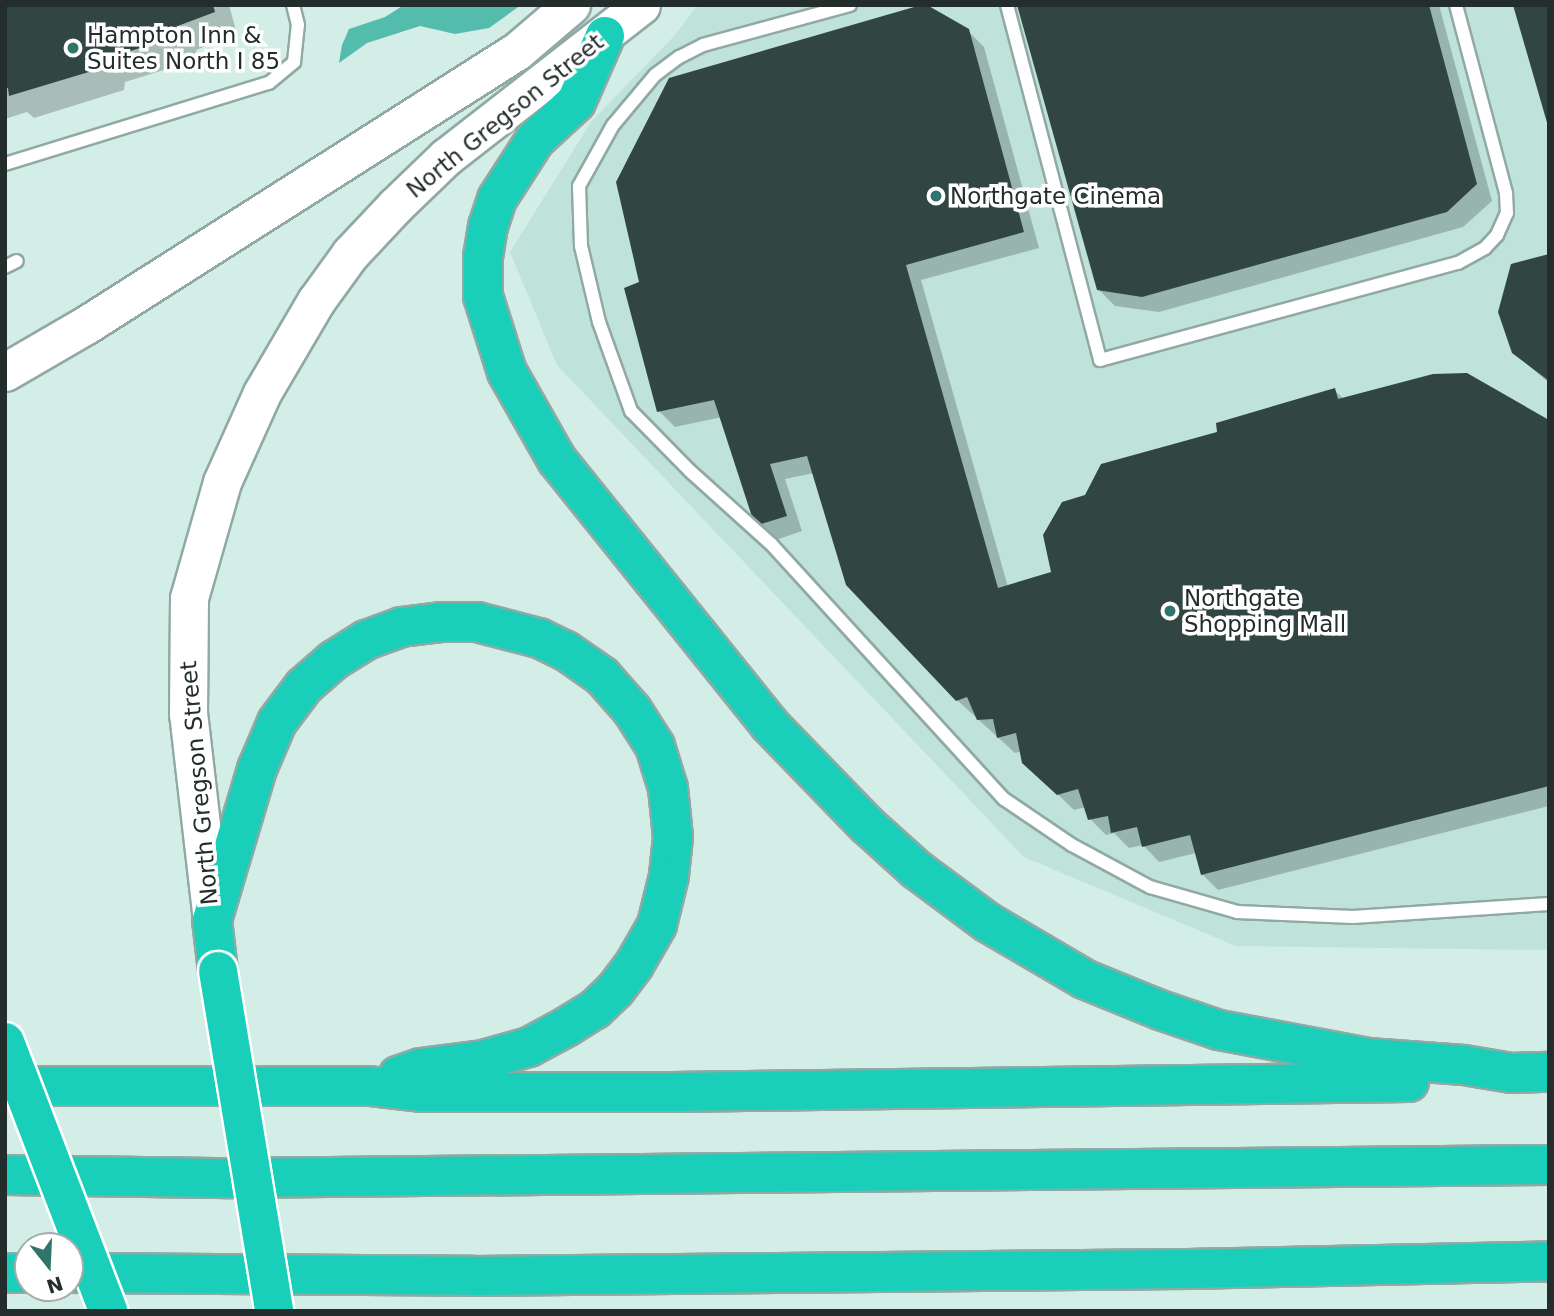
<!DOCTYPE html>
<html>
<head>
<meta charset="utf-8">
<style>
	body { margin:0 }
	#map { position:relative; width:1554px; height:1316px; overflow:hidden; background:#d3ede7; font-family:"DejaVu Sans",sans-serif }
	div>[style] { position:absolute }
	.built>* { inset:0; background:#bfe2db }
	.forest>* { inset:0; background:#54bcac }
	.shadow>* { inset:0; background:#0003 }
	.building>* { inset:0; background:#314642 }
	.roads { filter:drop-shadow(2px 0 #91a9a4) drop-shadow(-2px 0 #91a9a4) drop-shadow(0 2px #91a9a4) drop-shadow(0 -2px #91a9a4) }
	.lane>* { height:12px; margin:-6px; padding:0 6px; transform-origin:6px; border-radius:6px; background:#fff }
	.secondary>* { height:37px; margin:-18.5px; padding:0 18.5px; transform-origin:18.5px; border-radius:18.5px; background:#fff }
	.highway>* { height:38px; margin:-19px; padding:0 19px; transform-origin:19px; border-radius:19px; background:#19cfba }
	.bridges { filter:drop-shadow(2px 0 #fff) drop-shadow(-2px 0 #fff) drop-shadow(0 2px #fff) drop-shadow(0 -2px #fff) }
	.highway-bridge>* { height:38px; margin:-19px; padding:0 19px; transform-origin:19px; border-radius:19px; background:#19cfba }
	.dots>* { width:19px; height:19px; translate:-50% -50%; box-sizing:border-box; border:4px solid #fff; border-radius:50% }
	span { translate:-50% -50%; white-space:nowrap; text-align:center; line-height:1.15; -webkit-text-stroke:7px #fff; paint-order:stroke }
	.poi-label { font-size:23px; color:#232d2b }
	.left { translate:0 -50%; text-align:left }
	.street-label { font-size:23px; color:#232d2b }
	.frame { position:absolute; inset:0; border:7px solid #232d2b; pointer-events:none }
	.north { position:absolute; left:14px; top:1232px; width:70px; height:70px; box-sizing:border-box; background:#fff; border:2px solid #a7abaa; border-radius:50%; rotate:162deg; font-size:19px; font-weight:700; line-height:28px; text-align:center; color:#232d2b }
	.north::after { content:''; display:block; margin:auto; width:24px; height:32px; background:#30756b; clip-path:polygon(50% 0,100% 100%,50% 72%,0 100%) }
</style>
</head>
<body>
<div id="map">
	<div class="built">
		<div style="clip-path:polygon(698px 5px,1549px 5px,1549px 950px,1236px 946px,1024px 857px,557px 365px,510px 252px,591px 122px,675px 35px)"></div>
	</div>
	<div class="forest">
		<div style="clip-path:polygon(404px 5px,521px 5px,489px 28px,455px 34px,420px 26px,367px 43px,339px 63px,342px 45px,349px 29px,385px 17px)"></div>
	</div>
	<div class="shadow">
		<div style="clip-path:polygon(5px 5px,229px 5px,237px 34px,196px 50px,199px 59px,125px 82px,124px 90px,34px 118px,27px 112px,5px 119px)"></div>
		<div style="clip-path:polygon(1019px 5px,1439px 5px,1492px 201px,1463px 227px,1159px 312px,1115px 306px,1098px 289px)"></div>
		<div style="clip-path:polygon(968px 31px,984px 47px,1039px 248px,921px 280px,1008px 587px,1053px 573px,1086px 496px,1218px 433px,1334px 390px,1344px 399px,1549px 422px,1549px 806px,1218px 890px,1202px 874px,1196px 853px,1159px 862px,1143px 845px,1129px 848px,1114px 833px,1106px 835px,1090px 819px,1086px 807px,1074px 810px,1041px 778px,1022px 751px,1015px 753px,957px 700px,814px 473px,785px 479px,802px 531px,773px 541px,757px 525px,722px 417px,675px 427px,659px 411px,641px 283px)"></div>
		<div style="clip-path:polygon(1549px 256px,1549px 383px,1513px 352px)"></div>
	</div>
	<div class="building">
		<div style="clip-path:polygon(5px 5px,213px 5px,215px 12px,175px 27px,178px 36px,102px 60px,102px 68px,9px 96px,8px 88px,5px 89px)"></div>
		<div style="clip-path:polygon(921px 5px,927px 5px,969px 29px,1024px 232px,906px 265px,998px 588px,1051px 572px,1043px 535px,1062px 502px,1085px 495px,1101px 464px,1217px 432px,1216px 423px,1335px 388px,1338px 399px,1433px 374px,1467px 373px,1549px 420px,1549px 786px,1201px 875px,1190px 835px,1142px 847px,1137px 827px,1111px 833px,1108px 816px,1088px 820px,1078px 789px,1057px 795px,1022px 763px,1016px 733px,997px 738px,993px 719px,977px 720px,967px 697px,956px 701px,846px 585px,807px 456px,770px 464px,787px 516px,755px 526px,714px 400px,657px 412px,624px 288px,639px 282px,616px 182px,669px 78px)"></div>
		<div style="clip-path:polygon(1017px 5px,1429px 5px,1477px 184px,1447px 212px,1142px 297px,1097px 290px)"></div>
		<div style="clip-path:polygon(1513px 5px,1549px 5px,1549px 126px,1548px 126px)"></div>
		<div style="clip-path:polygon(1549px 254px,1549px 381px,1512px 353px,1498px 312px,1511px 264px)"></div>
	</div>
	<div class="roads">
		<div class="lane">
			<div style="left:850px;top:5px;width:152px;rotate:164.8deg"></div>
			<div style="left:703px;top:45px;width:27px;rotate:153deg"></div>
			<div style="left:679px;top:57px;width:30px;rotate:143deg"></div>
			<div style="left:655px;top:75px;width:65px;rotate:130deg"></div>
			<div style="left:613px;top:125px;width:70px;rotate:119.1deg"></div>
			<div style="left:579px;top:186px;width:60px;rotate:88.1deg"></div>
			<div style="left:581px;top:246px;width:78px;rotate:76.7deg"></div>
			<div style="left:599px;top:322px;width:95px;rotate:70.2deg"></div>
			<div style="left:631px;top:411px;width:84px;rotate:45.5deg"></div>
			<div style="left:690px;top:471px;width:109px;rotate:42deg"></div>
			<div style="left:771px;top:544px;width:345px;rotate:47.6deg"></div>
			<div style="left:1004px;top:799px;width:82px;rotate:34.1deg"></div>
			<div style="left:1072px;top:845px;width:89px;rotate:28.3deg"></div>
			<div style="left:1150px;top:887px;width:91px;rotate:16deg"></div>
			<div style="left:1237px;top:912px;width:116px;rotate:2.5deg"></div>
			<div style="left:1353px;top:917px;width:196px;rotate:-3.8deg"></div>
			<div style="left:1007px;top:5px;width:367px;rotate:75.3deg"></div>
			<div style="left:1100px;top:360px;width:371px;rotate:-15.2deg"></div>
			<div style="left:1458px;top:263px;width:31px;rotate:-29deg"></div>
			<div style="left:1485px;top:248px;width:18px;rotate:-47deg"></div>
			<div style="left:1497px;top:235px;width:24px;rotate:-66deg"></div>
			<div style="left:1507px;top:213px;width:20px;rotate:-93deg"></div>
			<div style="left:1506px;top:193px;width:195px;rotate:-104.9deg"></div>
			<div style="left:5px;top:164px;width:276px;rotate:-17.1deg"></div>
			<div style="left:269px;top:83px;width:33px;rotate:-40deg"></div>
			<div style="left:294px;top:62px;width:37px;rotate:-84deg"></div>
			<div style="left:298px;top:25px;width:21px;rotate:-104deg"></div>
			<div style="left:5px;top:267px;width:13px;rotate:-27deg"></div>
		</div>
		<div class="secondary">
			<div style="left:5px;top:372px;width:94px;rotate:-30.1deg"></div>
			<div style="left:86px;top:325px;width:511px;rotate:-32.45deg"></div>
			<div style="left:517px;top:51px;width:71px;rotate:-40.4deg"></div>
			<div style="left:212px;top:920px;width:207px;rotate:-96.6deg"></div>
			<div style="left:188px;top:714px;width:116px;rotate:-89.5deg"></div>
			<div style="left:189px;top:598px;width:121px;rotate:-74.1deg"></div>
			<div style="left:222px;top:482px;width:98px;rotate:-65.8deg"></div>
			<div style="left:262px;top:393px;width:107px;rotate:-59.6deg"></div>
			<div style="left:316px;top:301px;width:58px;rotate:-54.1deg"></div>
			<div style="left:350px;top:254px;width:66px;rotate:-46.8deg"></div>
			<div style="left:395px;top:206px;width:71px;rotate:-43.9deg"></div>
			<div style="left:446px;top:157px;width:247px;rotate:-37.9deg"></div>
		</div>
		<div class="highway">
			<div style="left:605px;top:36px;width:72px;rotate:113.7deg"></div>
			<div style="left:576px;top:102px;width:56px;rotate:137.2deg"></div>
			<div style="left:535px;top:140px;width:70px;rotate:122.8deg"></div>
			<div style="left:497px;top:199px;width:28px;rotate:108deg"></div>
			<div style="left:488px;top:226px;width:30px;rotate:99deg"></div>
			<div style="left:483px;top:256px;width:40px;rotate:90deg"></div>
			<div style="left:483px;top:296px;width:80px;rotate:72.5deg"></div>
			<div style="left:507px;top:372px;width:101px;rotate:60.4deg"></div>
			<div style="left:557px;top:460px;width:339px;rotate:51.2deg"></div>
			<div style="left:769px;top:724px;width:141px;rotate:45.9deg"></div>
			<div style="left:867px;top:825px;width:67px;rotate:42deg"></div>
			<div style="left:917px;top:870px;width:87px;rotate:36.6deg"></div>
			<div style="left:987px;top:922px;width:113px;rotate:30.4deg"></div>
			<div style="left:1084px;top:979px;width:82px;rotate:22.2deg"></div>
			<div style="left:1160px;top:1010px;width:62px;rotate:18.7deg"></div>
			<div style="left:1219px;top:1030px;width:152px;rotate:10.6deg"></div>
			<div style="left:1368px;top:1058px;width:96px;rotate:4.2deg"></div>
			<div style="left:1464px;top:1065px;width:48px;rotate:9.7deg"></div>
			<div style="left:1511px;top:1073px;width:38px;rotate:-2deg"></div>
			<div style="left:218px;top:971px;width:51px;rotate:-96.7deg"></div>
			<div style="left:212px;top:920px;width:158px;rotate:-73.4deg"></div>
			<div style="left:257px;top:769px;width:51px;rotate:-66.9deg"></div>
			<div style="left:277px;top:722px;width:45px;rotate:-53.1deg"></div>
			<div style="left:304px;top:686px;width:40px;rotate:-41deg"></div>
			<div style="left:334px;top:660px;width:38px;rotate:-32deg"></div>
			<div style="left:366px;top:640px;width:37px;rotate:-20deg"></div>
			<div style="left:401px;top:627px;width:40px;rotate:-7.1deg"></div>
			<div style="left:441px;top:622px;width:36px"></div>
			<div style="left:477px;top:622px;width:64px;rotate:14.5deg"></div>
			<div style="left:539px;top:638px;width:30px;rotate:26deg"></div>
			<div style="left:566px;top:651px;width:44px;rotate:34.8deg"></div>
			<div style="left:602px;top:676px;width:45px;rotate:48.6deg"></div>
			<div style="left:632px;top:710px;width:43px;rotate:57.4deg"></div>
			<div style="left:655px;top:746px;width:44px;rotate:72.8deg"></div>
			<div style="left:668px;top:788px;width:49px;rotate:84.2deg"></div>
			<div style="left:673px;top:837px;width:39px;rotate:96deg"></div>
			<div style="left:669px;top:876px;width:50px;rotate:103.8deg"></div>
			<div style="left:657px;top:925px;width:46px;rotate:119.9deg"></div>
			<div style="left:634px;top:965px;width:31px;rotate:127deg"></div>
			<div style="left:615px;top:990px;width:28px;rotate:136deg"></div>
			<div style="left:595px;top:1009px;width:32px;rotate:148deg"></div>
			<div style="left:568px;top:1026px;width:44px;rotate:151.7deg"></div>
			<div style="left:529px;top:1047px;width:48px;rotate:164.2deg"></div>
			<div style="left:483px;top:1060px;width:63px;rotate:172.6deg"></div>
			<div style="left:421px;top:1068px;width:24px;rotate:161deg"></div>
			<div style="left:5px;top:1086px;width:364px"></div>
			<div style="left:369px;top:1086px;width:52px;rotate:6.6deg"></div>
			<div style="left:421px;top:1092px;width:251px"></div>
			<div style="left:672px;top:1092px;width:737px;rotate:-0.78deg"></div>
			<div style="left:5px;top:1175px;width:227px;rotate:0.8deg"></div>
			<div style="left:232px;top:1178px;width:1317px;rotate:-0.57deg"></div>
			<div style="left:5px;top:1273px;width:23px"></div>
			<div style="left:70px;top:1273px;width:404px;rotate:0.4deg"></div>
			<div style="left:474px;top:1276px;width:708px;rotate:-0.57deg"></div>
			<div style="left:1182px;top:1269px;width:367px;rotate:-1.2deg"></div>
		</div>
	</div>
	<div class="bridges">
		<div class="highway-bridge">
			<div style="left:218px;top:971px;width:345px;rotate:80.6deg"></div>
			<div style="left:5px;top:1042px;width:288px;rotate:69deg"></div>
		</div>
	</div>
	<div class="dots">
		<div style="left:73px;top:48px;background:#30756b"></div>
		<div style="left:936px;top:196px;background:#30756b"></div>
		<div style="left:1170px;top:611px;background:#30756b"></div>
	</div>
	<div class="poi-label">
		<span class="left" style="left:87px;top:48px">Hampton Inn &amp;<br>Suites North I 85</span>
		<span class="left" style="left:950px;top:196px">Northgate Cinema</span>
		<span class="left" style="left:1184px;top:611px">Northgate<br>Shopping Mall</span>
	</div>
	<div class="street-label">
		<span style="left:505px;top:116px;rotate:-39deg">North Gregson Street</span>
		<span style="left:199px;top:783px;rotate:-95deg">North Gregson Street</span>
	</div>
	<div class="frame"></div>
	<div class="north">N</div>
</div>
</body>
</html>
